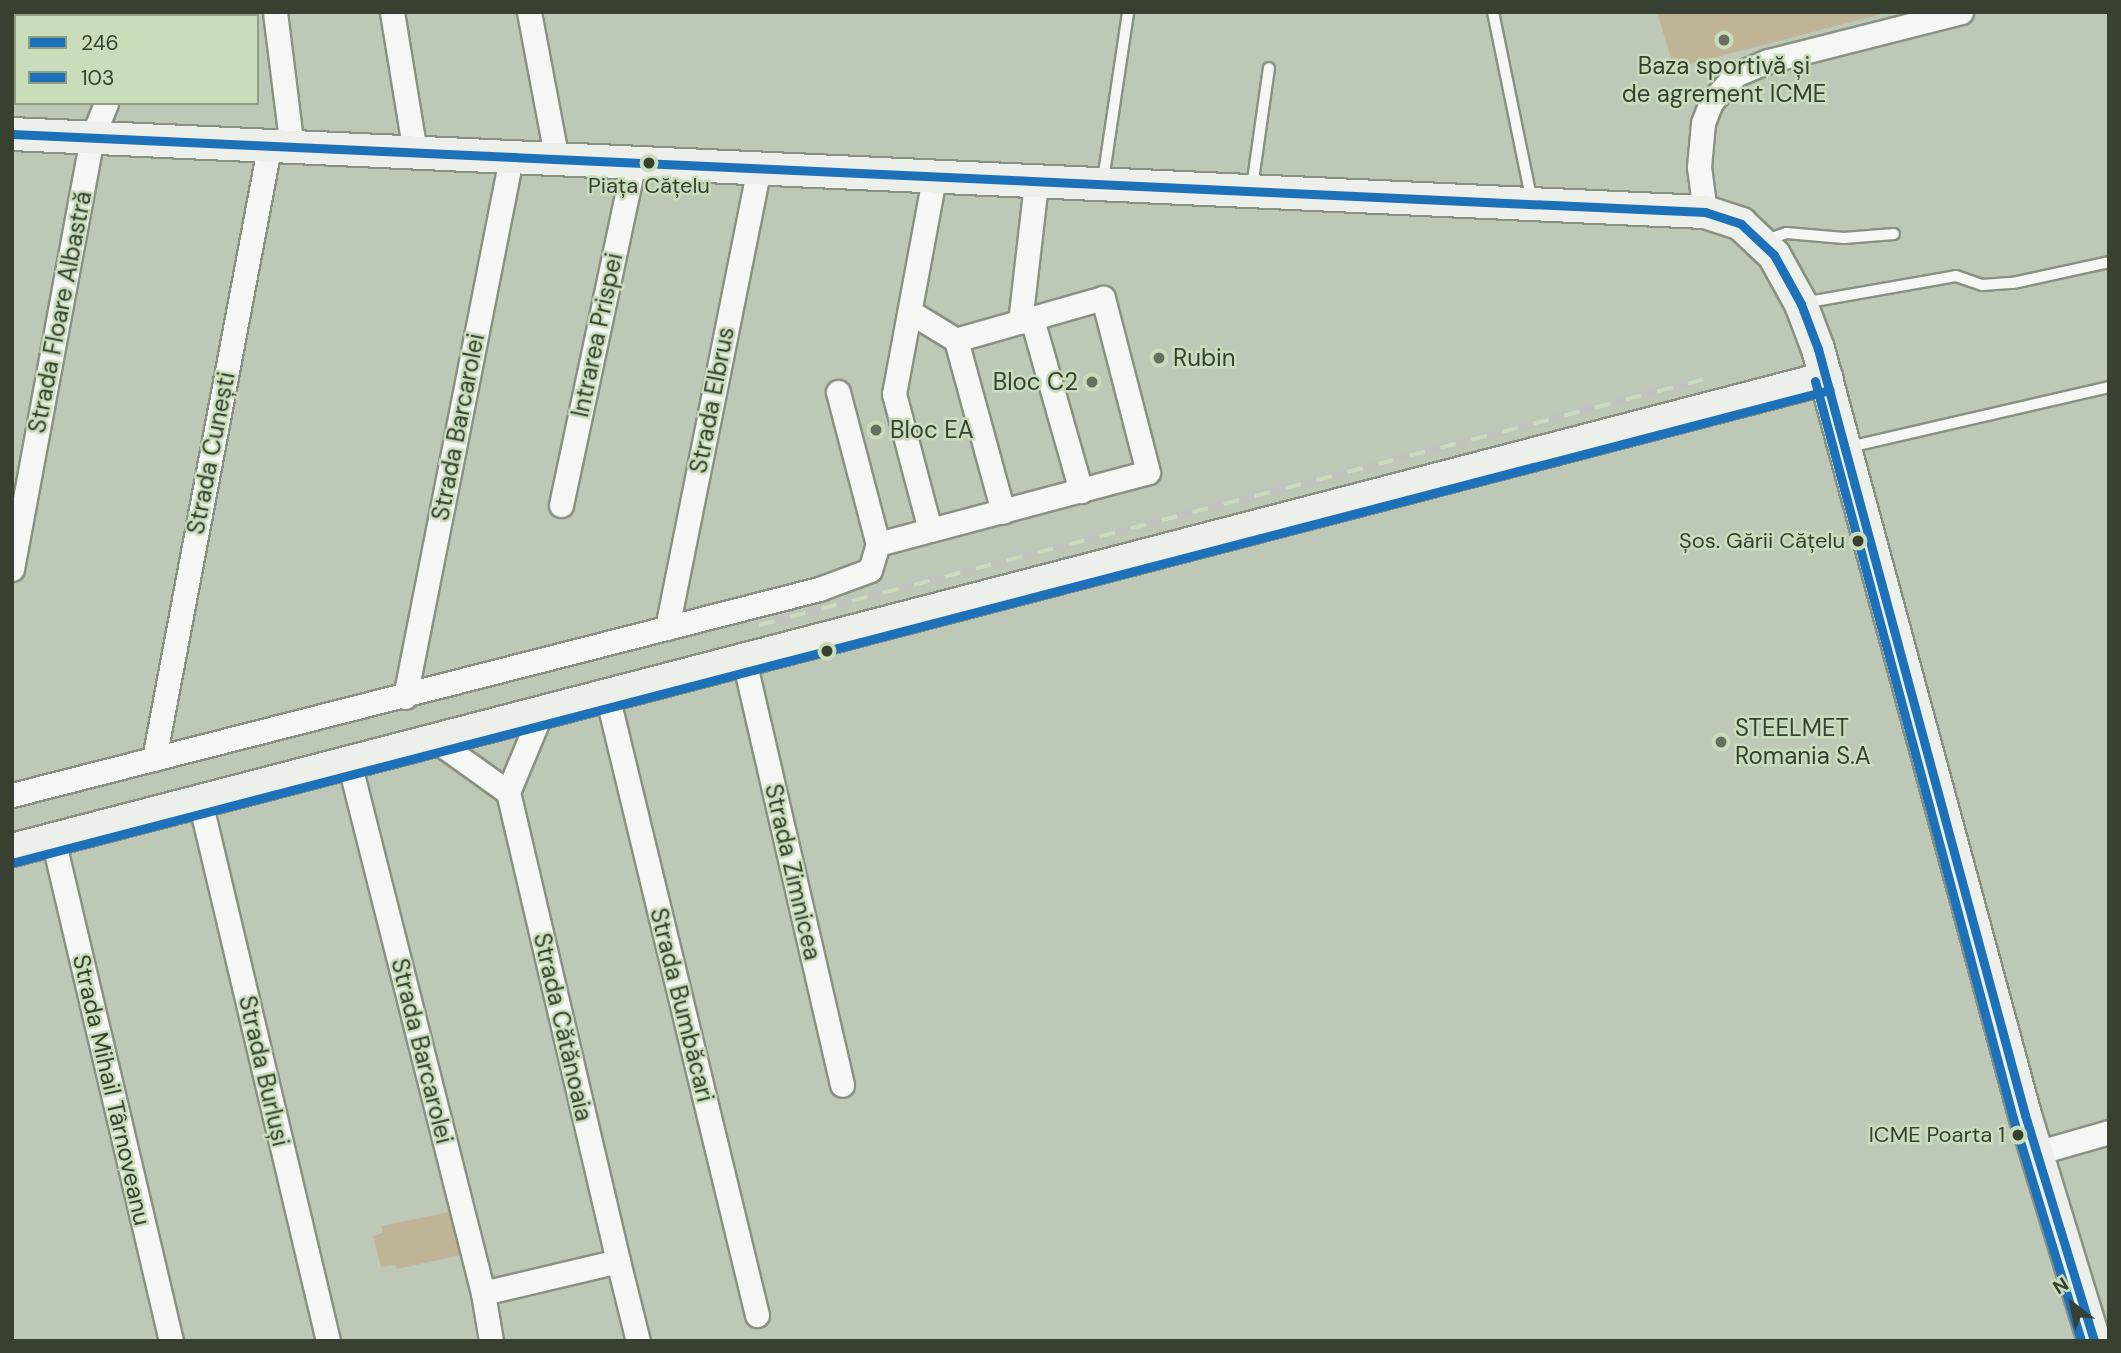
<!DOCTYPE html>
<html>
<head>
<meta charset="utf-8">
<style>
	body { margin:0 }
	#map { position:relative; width:2121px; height:1353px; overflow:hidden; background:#bdc8b6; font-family:"DM Sans",sans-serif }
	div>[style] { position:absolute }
	.green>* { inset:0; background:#c0b496 }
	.roads { filter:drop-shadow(2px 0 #899183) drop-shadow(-2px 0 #899183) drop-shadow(0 2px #899183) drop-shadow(0 -2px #899183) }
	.lane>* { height:10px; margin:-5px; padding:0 5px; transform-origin:5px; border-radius:5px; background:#f5f7f4 }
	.street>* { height:23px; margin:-11.5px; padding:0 11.5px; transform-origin:11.5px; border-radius:11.5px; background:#f5f7f4 }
	.secondary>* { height:32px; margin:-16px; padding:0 16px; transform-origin:16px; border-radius:16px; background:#edf0ea }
	.rail>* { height:8px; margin-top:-4px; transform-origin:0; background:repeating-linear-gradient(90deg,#c9ddbb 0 16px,#c0c3be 0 32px); box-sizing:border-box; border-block:2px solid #c0c3be }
	.bus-1>* { height:9px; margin:-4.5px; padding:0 4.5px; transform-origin:4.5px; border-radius:4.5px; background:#1d71b8 }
	.bus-2>* { height:9px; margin:-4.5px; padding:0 4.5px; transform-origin:4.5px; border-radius:4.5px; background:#1d71b8 }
	.dots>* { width:19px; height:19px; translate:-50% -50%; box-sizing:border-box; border:4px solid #c9ddbb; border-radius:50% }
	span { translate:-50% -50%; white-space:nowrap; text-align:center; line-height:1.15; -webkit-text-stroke:5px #c9ddbb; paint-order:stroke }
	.bus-label { font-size:22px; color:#384032 }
	.right { translate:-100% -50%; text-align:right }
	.poi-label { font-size:24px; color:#384032 }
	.left { translate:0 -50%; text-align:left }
	.street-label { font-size:24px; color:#384032 }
	.frame { position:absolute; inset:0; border:14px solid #384032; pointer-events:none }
	.legend { position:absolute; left:14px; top:14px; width:245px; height:91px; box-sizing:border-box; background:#c9ddbb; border:2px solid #8f9e84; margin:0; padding:9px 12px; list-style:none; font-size:21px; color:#384032 }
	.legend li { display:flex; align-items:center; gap:14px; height:35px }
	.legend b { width:35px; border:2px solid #8f9e84 }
	.north { position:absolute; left:2037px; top:1269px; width:70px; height:70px; -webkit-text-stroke:5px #c9ddbb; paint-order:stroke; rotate:328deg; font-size:19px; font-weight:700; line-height:28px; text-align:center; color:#384032 }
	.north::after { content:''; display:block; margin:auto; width:24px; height:32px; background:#384032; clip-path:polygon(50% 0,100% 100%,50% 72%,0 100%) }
</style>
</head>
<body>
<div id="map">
	<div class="green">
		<div style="clip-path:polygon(1657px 12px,1890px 12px,1674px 68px)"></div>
		<div style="clip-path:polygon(450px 1212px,461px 1255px,397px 1269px,395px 1265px,381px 1267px,373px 1236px,383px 1233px,381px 1226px)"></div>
	</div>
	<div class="roads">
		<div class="lane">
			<div style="left:1493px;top:12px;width:194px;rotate:78.4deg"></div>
			<div style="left:1103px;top:180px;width:170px;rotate:-81.5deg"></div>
			<div style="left:1252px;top:187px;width:120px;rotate:-81.9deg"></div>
			<div style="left:1766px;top:240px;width:21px;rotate:-19deg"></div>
			<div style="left:1786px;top:233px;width:58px;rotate:4.9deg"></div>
			<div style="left:1844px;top:238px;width:50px;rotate:-4.6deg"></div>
			<div style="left:1803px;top:303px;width:155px;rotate:-10deg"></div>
			<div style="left:1956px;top:276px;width:28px;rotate:19deg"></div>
			<div style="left:1982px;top:285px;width:31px;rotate:-4deg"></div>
			<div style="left:2013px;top:283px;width:98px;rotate:-12.3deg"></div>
			<div style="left:1849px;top:447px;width:267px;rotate:-13deg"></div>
		</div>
		<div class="street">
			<div style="left:120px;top:12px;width:4px;rotate:76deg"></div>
			<div style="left:275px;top:12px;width:137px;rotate:82.9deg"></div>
			<div style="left:392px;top:12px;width:143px;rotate:80.7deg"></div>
			<div style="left:529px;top:12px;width:151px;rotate:79.3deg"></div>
			<div style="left:1705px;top:212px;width:45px;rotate:-97.6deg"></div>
			<div style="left:1699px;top:167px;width:44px;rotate:-84.8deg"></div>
			<div style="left:1703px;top:123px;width:22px;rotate:-69deg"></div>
			<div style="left:1711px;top:102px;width:36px;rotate:-48deg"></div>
			<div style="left:1735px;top:75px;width:36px;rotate:-23deg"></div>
			<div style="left:1768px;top:61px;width:199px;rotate:-14.2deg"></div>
			<div style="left:1032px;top:319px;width:179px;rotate:74.1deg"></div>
			<div style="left:1020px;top:322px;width:139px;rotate:-83.4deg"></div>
			<div style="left:956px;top:340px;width:178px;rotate:74.7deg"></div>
			<div style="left:838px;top:392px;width:157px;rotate:75.3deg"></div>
			<div style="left:878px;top:544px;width:279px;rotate:-14.9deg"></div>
			<div style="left:1148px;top:472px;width:180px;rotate:-104.5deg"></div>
			<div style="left:1103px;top:298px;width:153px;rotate:164.1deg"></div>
			<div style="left:956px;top:340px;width:52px;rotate:-148.5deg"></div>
			<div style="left:561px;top:505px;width:348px;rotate:-78deg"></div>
			<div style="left:930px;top:530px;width:141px;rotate:-104.8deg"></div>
			<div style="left:894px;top:394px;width:219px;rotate:-79.5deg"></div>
			<div style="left:12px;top:569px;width:438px;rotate:-79.5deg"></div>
			<div style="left:92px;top:138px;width:38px;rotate:-68deg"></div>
			<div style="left:667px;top:628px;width:466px;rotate:-78.7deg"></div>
			<div style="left:744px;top:660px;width:436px;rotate:77deg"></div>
			<div style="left:607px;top:695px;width:638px;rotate:76.4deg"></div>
			<div style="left:405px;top:697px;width:549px;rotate:-78.87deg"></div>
			<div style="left:435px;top:740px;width:90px;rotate:35.5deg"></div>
			<div style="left:154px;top:759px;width:622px;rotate:-79.34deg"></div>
			<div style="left:349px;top:762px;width:548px;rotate:75.84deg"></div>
			<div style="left:483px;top:1293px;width:49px;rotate:80.5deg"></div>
			<div style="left:12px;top:795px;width:833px;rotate:-14.32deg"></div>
			<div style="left:819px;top:589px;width:54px;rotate:-20.4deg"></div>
			<div style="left:870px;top:570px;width:27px;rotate:-73deg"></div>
			<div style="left:200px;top:801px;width:555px;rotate:76.66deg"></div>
			<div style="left:53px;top:839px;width:516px;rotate:76.77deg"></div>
			<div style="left:2036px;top:1153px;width:76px;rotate:-16deg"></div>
			<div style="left:618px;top:1261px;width:82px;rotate:76deg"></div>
			<div style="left:483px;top:1293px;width:139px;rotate:-13.3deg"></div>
			<div style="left:618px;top:1261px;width:482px;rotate:-103.2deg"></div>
			<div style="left:508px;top:792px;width:86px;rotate:-67.3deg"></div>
		</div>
		<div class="secondary">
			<div style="left:12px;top:134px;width:1695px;rotate:2.64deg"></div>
			<div style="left:1705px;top:212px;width:38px;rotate:18deg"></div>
			<div style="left:1741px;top:224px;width:45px;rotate:43.2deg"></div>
			<div style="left:1774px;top:255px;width:56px;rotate:61.1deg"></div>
			<div style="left:1801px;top:304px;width:48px;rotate:69.3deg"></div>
			<div style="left:1818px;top:349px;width:793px;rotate:74.88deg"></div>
			<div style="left:2025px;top:1115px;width:236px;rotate:73deg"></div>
			<div style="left:12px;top:850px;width:1875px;rotate:-14.58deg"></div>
		</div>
	</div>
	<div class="rail">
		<div style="left:759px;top:625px;width:977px;rotate:-14.58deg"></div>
	</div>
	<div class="bus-1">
		<div style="left:12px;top:134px;width:1695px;rotate:2.64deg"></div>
		<div style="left:1705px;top:212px;width:38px;rotate:18deg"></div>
		<div style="left:1741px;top:224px;width:45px;rotate:43.2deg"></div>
		<div style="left:1774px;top:255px;width:56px;rotate:61.1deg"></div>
		<div style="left:1801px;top:304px;width:48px;rotate:69.3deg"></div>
		<div style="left:1818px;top:349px;width:793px;rotate:74.88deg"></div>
		<div style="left:2025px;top:1115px;width:236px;rotate:73deg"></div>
	</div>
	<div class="bus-2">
		<div style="left:1815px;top:381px;width:763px;rotate:74.96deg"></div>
		<div style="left:2013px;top:1118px;width:233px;rotate:73deg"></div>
		<div style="left:15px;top:862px;width:1875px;rotate:-14.58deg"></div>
	</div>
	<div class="dots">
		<div style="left:1724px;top:40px;background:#677060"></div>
		<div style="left:649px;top:163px;background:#384032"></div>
		<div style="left:1159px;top:358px;background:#677060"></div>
		<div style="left:1092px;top:382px;background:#677060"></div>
		<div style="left:876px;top:430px;background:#677060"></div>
		<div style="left:1858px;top:541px;background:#384032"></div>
		<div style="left:827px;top:651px;background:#384032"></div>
		<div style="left:1721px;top:742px;background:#677060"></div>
		<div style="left:2018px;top:1135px;background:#384032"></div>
	</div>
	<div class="bus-label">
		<span style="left:649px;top:186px">Piața Cățelu</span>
		<span class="right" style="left:1845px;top:541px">Șos. Gării Cățelu</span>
		<span class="right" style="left:2005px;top:1135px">ICME Poarta 1</span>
	</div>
	<div class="poi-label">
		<span style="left:1724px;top:80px">Baza sportivă și<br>de agrement ICME</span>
		<span class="left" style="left:1173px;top:358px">Rubin</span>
		<span class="right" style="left:1078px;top:382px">Bloc C2</span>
		<span class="left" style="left:890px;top:430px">Bloc EA</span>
		<span class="left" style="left:1735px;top:742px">STEELMET<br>Romania S.A</span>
	</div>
	<div class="street-label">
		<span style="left:60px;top:312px;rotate:-79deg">Strada Floare Albastră</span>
		<span style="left:597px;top:335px;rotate:-78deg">Intrarea Prispei</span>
		<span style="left:712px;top:400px;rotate:-79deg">Strada Elbrus</span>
		<span style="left:458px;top:427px;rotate:-79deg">Strada Barcarolei</span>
		<span style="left:211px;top:453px;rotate:-79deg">Strada Cunești</span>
		<span style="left:793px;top:872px;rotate:77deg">Strada Zimnicea</span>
		<span style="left:682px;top:1005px;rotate:76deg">Strada Bumbăcari</span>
		<span style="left:563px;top:1027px;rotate:77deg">Strada Cătănoaia</span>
		<span style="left:422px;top:1051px;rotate:76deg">Strada Barcarolei</span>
		<span style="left:264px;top:1071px;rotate:77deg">Strada Burluși</span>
		<span style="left:112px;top:1090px;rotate:77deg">Strada Mihail Târnoveanu</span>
	</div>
	<div class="frame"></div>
	<ul class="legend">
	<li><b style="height:9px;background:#1d71b8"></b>246</li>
	<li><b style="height:9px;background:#1d71b8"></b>103</li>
	</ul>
	<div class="north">N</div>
</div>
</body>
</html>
